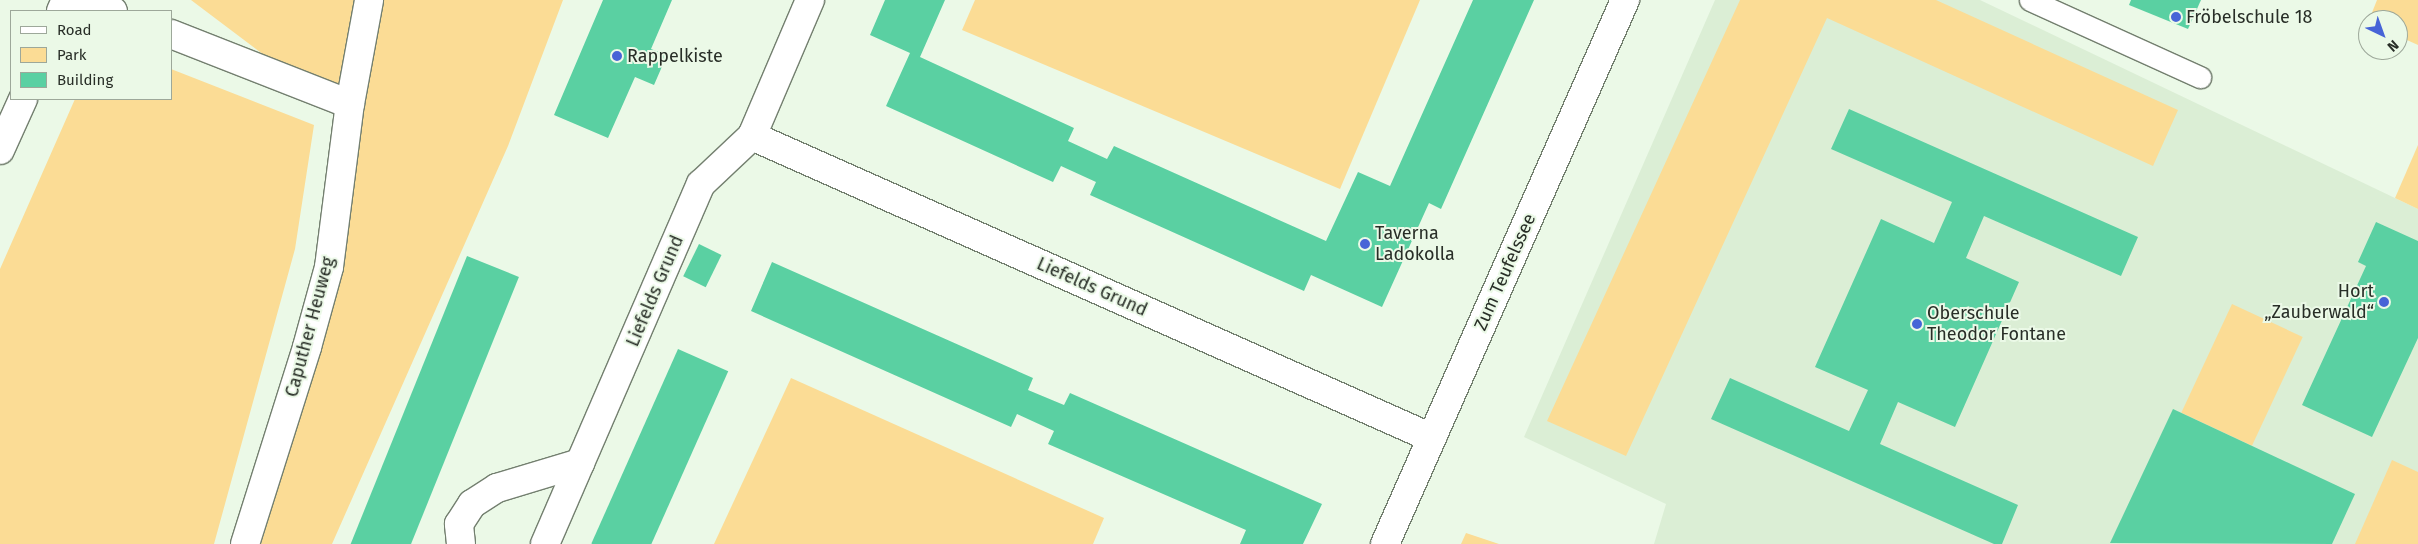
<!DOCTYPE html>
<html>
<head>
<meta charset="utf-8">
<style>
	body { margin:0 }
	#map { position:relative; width:2418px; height:544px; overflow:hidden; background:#ebf9e7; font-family:"Fira Sans",sans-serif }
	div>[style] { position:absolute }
	.built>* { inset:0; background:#dbeed5 }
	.green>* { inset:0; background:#fbdc95; transform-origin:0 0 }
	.building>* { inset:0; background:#5ad0a2; transform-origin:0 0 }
	.roads { filter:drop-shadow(1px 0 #737f6f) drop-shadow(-1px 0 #737f6f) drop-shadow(0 1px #737f6f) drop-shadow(0 -1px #737f6f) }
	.service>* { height:21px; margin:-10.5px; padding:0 10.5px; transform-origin:10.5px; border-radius:10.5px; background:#fff }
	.minor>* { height:28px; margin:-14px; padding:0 14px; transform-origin:14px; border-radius:14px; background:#fff }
	.dots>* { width:14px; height:14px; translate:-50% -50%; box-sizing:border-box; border:2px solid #ebf9e7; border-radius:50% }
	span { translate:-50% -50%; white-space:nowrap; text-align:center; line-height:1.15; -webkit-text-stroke:4px #ebf9e7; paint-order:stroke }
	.poi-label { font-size:18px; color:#282e27 }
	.left { translate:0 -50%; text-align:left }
	.right { translate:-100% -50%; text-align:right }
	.street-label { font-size:18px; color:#282e27 }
	.legend { position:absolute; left:10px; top:10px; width:162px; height:90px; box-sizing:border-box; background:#ebf9e7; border:1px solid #9da89a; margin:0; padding:6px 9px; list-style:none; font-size:15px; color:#282e27 }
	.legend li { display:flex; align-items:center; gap:10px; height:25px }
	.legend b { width:25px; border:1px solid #9da89a }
	.north { position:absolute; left:2358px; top:10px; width:50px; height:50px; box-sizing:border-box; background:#ebf9e7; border:1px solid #9da89a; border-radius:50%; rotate:138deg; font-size:14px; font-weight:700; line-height:20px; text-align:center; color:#282e27 }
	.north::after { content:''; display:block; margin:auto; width:18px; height:22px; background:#4764d7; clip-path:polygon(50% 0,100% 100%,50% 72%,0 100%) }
</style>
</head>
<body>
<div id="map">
	<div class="built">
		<div style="clip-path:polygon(1715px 0,1980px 0,2418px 209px,2418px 544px,1654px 544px,1666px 504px,1524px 437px)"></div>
	</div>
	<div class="green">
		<div style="clip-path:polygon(191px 0,563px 0,508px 146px,332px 544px,261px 544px,328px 324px,361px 128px)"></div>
		<div style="clip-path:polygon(975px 0,1420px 0,1340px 189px,962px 30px)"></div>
		<div style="clip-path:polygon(1740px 0,1936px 0,2178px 110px,2153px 166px,1827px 18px,1626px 456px,1547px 421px)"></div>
		<div style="clip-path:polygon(2377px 0,2418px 0,2418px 45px,2398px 36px,2398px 20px,2369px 20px)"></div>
		<div style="clip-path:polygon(171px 69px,314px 125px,295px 249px,214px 544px,0 544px,0 269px,75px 99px,171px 99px)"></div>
		<div style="clip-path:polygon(2418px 145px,2418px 209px,2395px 198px)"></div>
		<div style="left:2232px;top:304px;width:78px;height:120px;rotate:25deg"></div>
		<div style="clip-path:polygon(791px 378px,1104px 518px,1093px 544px,714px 544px)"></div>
		<div style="clip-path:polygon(2392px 460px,2418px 472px,2418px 544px,2355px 544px)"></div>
		<div style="clip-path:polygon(1466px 533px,1499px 544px,1461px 544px)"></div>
	</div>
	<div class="building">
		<div style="clip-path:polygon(603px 0,672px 0,651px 49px,667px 55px,654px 85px,635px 77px,608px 138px,554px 115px)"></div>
		<div style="clip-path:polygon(885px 0,945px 0,920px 57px,1074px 128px,1068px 141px,1107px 159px,1114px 146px,1326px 241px,1358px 172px,1390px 186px,1473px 0,1534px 0,1441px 209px,1429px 203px,1382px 307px,1311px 275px,1304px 291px,1090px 195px,1096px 182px,1061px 166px,1053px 182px,886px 106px,910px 53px,870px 35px)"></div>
		<div style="clip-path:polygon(2131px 0,2201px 0,2188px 29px,2129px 5px)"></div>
		<div style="clip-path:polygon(1849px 109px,2138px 237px,2121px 276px,1984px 216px,1966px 258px,2019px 282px,1955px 427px,1898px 402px,1880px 444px,2018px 505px,2002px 544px,1994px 544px,1711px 419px,1730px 378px,1849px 431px,1868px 390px,1815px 367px,1881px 219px,1934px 243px,1952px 202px,1831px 149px)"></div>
		<div style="clip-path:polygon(2376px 222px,2418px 241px,2418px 338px,2372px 437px,2302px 405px,2366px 266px,2358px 262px)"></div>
		<div style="left:699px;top:244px;width:25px;height:36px;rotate:26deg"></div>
		<div style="left:467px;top:256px;width:56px;height:314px;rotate:22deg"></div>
		<div style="clip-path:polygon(772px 262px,1033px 378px,1028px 390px,1064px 405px,1070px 393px,1322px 504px,1303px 544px,1240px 544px,1246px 530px,1048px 444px,1054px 431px,1017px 414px,1011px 427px,751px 311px)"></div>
		<div style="left:678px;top:349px;width:55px;height:213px;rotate:24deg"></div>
		<div style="clip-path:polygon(2173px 409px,2355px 494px,2332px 544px,2110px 543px)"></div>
	</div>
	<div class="roads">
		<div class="service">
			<div style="left:2030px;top:0;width:187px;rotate:24.4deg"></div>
		</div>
		<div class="minor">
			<div style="left:84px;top:0;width:31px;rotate:21deg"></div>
			<div style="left:810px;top:0;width:148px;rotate:113.1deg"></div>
			<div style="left:752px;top:136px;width:744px;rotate:23.95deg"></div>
			<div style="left:61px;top:11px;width:12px;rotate:-66deg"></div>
			<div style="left:171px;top:34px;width:192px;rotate:21.4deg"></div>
			<div style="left:0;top:150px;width:56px;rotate:-65.7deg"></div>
			<div style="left:245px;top:544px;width:207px;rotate:-72.5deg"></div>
			<div style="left:307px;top:347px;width:83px;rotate:-74.6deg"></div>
			<div style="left:329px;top:267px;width:164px;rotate:-82.7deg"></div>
			<div style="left:350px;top:104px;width:106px;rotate:-79.6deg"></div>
			<div style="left:461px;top:544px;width:20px;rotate:-96deg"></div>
			<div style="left:459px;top:524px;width:24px;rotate:-57deg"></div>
			<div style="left:472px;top:504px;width:30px;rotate:-33deg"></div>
			<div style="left:497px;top:488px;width:87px;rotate:-16.8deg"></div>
			<div style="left:545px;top:544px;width:392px;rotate:-66.6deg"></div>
			<div style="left:701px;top:184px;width:70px;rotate:-43.3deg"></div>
			<div style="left:1385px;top:544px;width:595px;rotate:-66.19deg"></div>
		</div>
	</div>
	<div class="dots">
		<div style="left:2176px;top:17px;background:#4764d7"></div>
		<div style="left:617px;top:56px;background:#4764d7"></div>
		<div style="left:1365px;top:244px;background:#4764d7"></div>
		<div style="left:2384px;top:302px;background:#4764d7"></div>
		<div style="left:1917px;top:324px;background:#4764d7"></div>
	</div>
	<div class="poi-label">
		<span class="left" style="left:2186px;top:17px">Fröbelschule 18</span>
		<span class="left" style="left:627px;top:56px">Rappelkiste</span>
		<span class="left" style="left:1375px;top:244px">Taverna<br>Ladokolla</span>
		<span class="right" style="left:2374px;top:302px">Hort<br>„Zauberwald“</span>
		<span class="left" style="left:1927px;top:324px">Oberschule<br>Theodor Fontane</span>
	</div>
	<div class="street-label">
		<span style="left:1505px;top:272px;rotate:-66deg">Zum Teufelssee</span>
		<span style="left:1092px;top:287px;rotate:24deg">Liefelds Grund</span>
		<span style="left:655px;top:291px;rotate:-67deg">Liefelds Grund</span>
		<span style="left:310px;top:327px;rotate:-75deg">Caputher Heuweg</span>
	</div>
	<ul class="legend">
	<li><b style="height:6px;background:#fff"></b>Road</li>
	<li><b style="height:14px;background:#fbdc95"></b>Park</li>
	<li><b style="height:14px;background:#5ad0a2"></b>Building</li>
	</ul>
	<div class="north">N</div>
</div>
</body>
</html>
